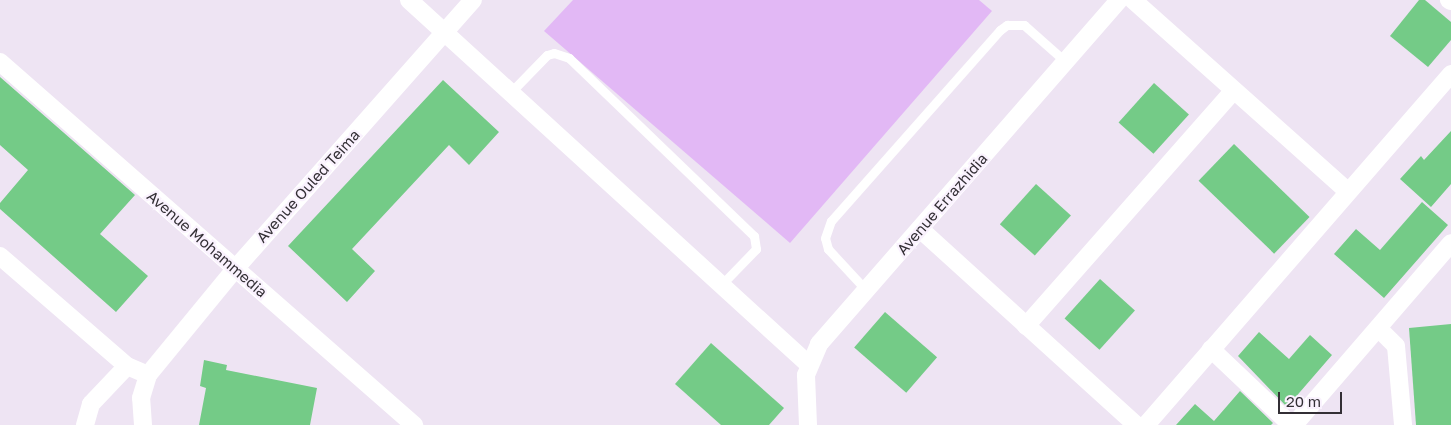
<!DOCTYPE html>
<html>
<head>
<meta charset="utf-8">
<style>
	body { margin:0 }
	#map { position:relative; width:1451px; height:425px; overflow:hidden; background:#eee4f3; font-family:"Golos Text",sans-serif }
	div>[style] { position:absolute }
	.green>* { inset:0; background:#e2b8f5 }
	.building>* { inset:0; background:#74cb87; transform-origin:0 0 }
	.service>* { height:9px; margin:-4.5px; padding:0 4.5px; transform-origin:4.5px; border-radius:4.5px; background:#fff }
	.minor>* { height:18px; margin:-9px; padding:0 9px; transform-origin:9px; border-radius:9px; background:#fff }
	span { translate:-50% -50%; white-space:nowrap; text-align:center; line-height:1.15; -webkit-text-stroke:4.5px #faf2fe; paint-order:stroke }
	.street-label { font-size:15px; color:#332f35 }
	.scale { position:absolute; left:1278px; top:392px; width:64px; height:22px; box-sizing:border-box; border:2px solid #332f35; border-top:0; padding-left:6px; font-size:15px; line-height:18px; white-space:nowrap; color:#332f35; -webkit-text-stroke:4px #faf2fe; paint-order:stroke }
</style>
</head>
<body>
<div id="map">
	<div class="green">
		<div style="clip-path:polygon(573px 0,979px 0,992px 11px,790px 243px,544px 31px)"></div>
	</div>
	<div class="building">
		<div style="clip-path:polygon(1419px 0,1425px 0,1451px 22px,1451px 40px,1428px 67px,1390px 36px)"></div>
		<div style="clip-path:polygon(0 77px,135px 195px,100px 234px,148px 276px,116px 312px,0 209px,0 203px,28px 170px,0 145px)"></div>
		<div style="clip-path:polygon(443px 80px,499px 132px,469px 165px,449px 145px,352px 249px,375px 271px,347px 302px,288px 246px)"></div>
		<div style="left:1154px;top:83px;width:47px;height:53px;rotate:42deg"></div>
		<div style="clip-path:polygon(1451px 131px,1451px 184px,1431px 207px,1400px 179px,1421px 156px,1424px 160px)"></div>
		<div style="left:1234px;top:144px;width:105px;height:51px;rotate:44deg"></div>
		<div style="left:1036px;top:184px;width:47px;height:54px;rotate:42deg"></div>
		<div style="clip-path:polygon(1422px 202px,1448px 225px,1384px 298px,1334px 254px,1356px 229px,1380px 250px)"></div>
		<div style="left:1100px;top:279px;width:47px;height:53px;rotate:42deg"></div>
		<div style="left:885px;top:312px;width:69px;height:47px;rotate:41deg"></div>
		<div style="clip-path:polygon(1451px 324px,1451px 425px,1416px 425px,1409px 328px)"></div>
		<div style="clip-path:polygon(1259px 332px,1289px 359px,1310px 335px,1332px 355px,1287px 407px,1238px 356px)"></div>
		<div style="clip-path:polygon(711px 343px,784px 408px,769px 425px,721px 425px,675px 384px)"></div>
		<div style="clip-path:polygon(204px 360px,227px 365px,226px 370px,317px 388px,310px 425px,199px 425px,206px 388px,200px 386px)"></div>
		<div style="clip-path:polygon(1240px 391px,1273px 423px,1271px 425px,1176px 425px,1195px 404px,1214px 421px)"></div>
	</div>
	<div class="service">
		<div style="left:510px;top:93px;width:53px;rotate:-45.8deg"></div>
		<div style="left:547px;top:55px;width:7px;rotate:-16deg"></div>
		<div style="left:554px;top:53px;width:16px;rotate:18deg"></div>
		<div style="left:569px;top:58px;width:257px;rotate:43.9deg"></div>
		<div style="left:754px;top:236px;width:13px;rotate:81deg"></div>
		<div style="left:756px;top:249px;width:50px;rotate:134.2deg"></div>
		<div style="left:866px;top:290px;width:56px;rotate:-132.8deg"></div>
		<div style="left:828px;top:249px;width:11px;rotate:-105deg"></div>
		<div style="left:825px;top:238px;width:18px;rotate:-71deg"></div>
		<div style="left:831px;top:221px;width:255px;rotate:-48.5deg"></div>
		<div style="left:1000px;top:30px;width:9px;rotate:-36deg"></div>
		<div style="left:1007px;top:25px;width:17px"></div>
		<div style="left:1024px;top:25px;width:56px;rotate:41.4deg"></div>
	</div>
	<div class="minor">
		<div style="left:409px;top:0;width:540px;rotate:42.37deg"></div>
		<div style="left:1133px;top:0;width:287px;rotate:41.7deg"></div>
		<div style="left:1449px;top:0;width:2px;rotate:27deg"></div>
		<div style="left:0;top:62px;width:551px;rotate:41.24deg"></div>
		<div style="left:920px;top:229px;width:292px;rotate:42.2deg"></div>
		<div style="left:0;top:256px;width:168px;rotate:40.9deg"></div>
		<div style="left:127px;top:366px;width:23px;rotate:23deg"></div>
		<div style="left:1026px;top:326px;width:313px;rotate:-48.6deg"></div>
		<div style="left:1378px;top:328px;width:25px;rotate:45deg"></div>
		<div style="left:1396px;top:346px;width:79px;rotate:84.9deg"></div>
		<div style="left:1211px;top:349px;width:110px;rotate:43.5deg"></div>
		<div style="left:85px;top:425px;width:22px;rotate:-74deg"></div>
		<div style="left:91px;top:404px;width:52px;rotate:-46.5deg"></div>
		<div style="left:143px;top:425px;width:27px;rotate:-94deg"></div>
		<div style="left:141px;top:398px;width:24px;rotate:-73deg"></div>
		<div style="left:148px;top:375px;width:137px;rotate:-50.6deg"></div>
		<div style="left:235px;top:269px;width:359px;rotate:-48.5deg"></div>
		<div style="left:808px;top:425px;width:50px;rotate:-92.3deg"></div>
		<div style="left:806px;top:375px;width:34px;rotate:-67deg"></div>
		<div style="left:819px;top:344px;width:456px;rotate:-48.9deg"></div>
		<div style="left:1146px;top:425px;width:465px;rotate:-49deg"></div>
		<div style="left:1294px;top:425px;width:240px;rotate:-49.2deg"></div>
	</div>
	<div class="street-label">
		<span style="left:308px;top:186px;rotate:-48deg">Avenue Ouled Teima</span>
		<span style="left:942px;top:204px;rotate:-49deg">Avenue Errazhidia</span>
		<span style="left:207px;top:244px;rotate:41deg">Avenue Mohammedia</span>
	</div>
	<div class="scale">20 m</div>
</div>
</body>
</html>
